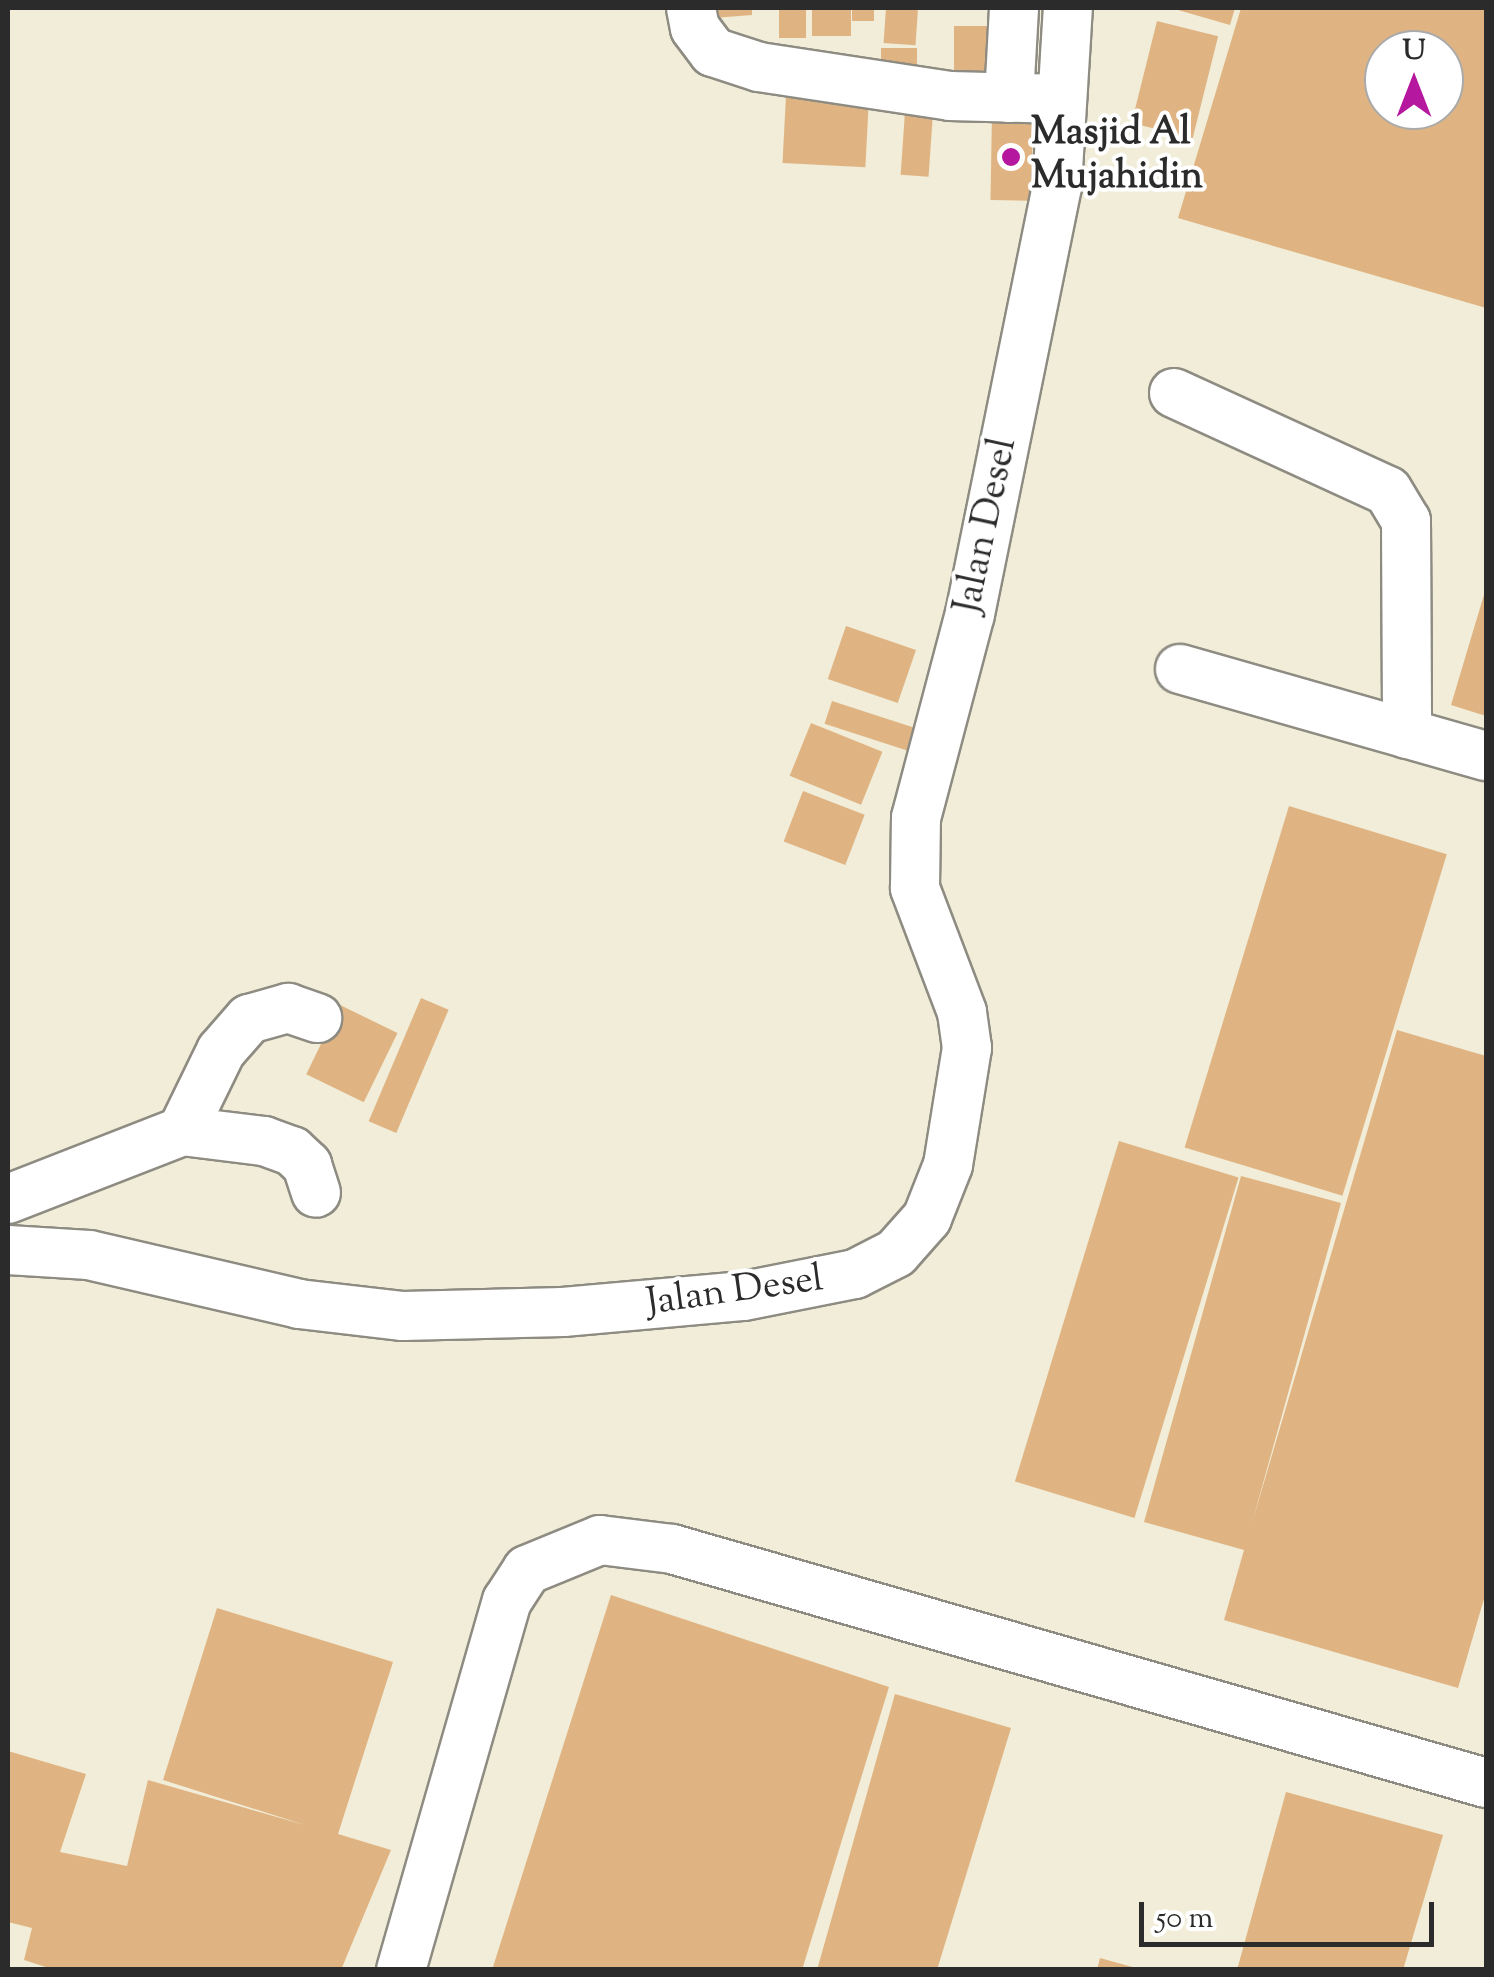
<!DOCTYPE html>
<html>
<head>
<meta charset="utf-8">
<style>
	body { margin:0 }
	#map { position:relative; width:1494px; height:1977px; overflow:hidden; background:#f1edd8; font-family:"Sorts Mill Goudy",serif }
	div>[style] { position:absolute }
	.building>* { inset:0; background:#e0b482; transform-origin:0 0 }
	.roads { filter:drop-shadow(2px 0 #8e8c82) drop-shadow(-2px 0 #8e8c82) drop-shadow(0 2px #8e8c82) drop-shadow(0 -2px #8e8c82) }
	.minor>* { height:48px; margin:-24px; padding:0 24px; transform-origin:24px; border-radius:24px; background:#fff }
	.dots>* { width:28px; height:28px; translate:-50% -50%; box-sizing:border-box; border:5px solid #fff; border-radius:50% }
	span { translate:-50% -50%; white-space:nowrap; text-align:center; line-height:1.15; -webkit-text-stroke:8px #fff; paint-order:stroke }
	.poi-label { font-size:38px; color:#2b2b2b; font-weight:700 }
	.left { translate:0 -50%; text-align:left }
	.street-label { font-size:38px; color:#2b2b2b }
	.frame { position:absolute; inset:0; border:10px solid #2b2b2b; pointer-events:none }
	.north { position:absolute; left:1364px; top:30px; width:100px; height:100px; box-sizing:border-box; background:#fff; border:2px solid #aaa; border-radius:50%; rotate:0deg; font-size:28px; font-weight:700; line-height:40px; text-align:center; color:#2b2b2b }
	.north::after { content:''; display:block; margin:auto; width:35px; height:45px; background:#b5179e; clip-path:polygon(50% 0,100% 100%,50% 72%,0 100%) }
	.scale { position:absolute; left:1139px; top:1902px; width:295px; height:45px; box-sizing:border-box; border:5px solid #2b2b2b; border-top:0; padding-left:12px; font-size:30px; line-height:35px; white-space:nowrap; color:#2b2b2b; -webkit-text-stroke:8px #fff; paint-order:stroke }
</style>
</head>
<body>
<div id="map">
	<div class="building">
		<div style="clip-path:polygon(700px 8px,752px 8px,752px 15px,701px 19px)"></div>
		<div style="left:779px;top:8px;width:27px;height:30px"></div>
		<div style="left:812px;top:8px;width:39px;height:28px"></div>
		<div style="left:852px;top:8px;width:22px;height:13px"></div>
		<div style="left:886px;top:8px;width:32px;height:35px;rotate:4deg"></div>
		<div style="clip-path:polygon(1171px 8px,1235px 8px,1230px 25px)"></div>
		<div style="clip-path:polygon(evenodd,1241px 8px,1486px 8px,1486px 308px,1178px 218px,1241px 8px,1384px 50px,1444px 50px,1444px 110px,1384px 110px,1384px 50px)"></div>
		<div style="left:1157px;top:21px;width:63px;height:105px;rotate:14deg"></div>
		<div style="left:954px;top:26px;width:48px;height:55px"></div>
		<div style="left:881px;top:48px;width:36px;height:23px"></div>
		<div style="left:786px;top:96px;width:83px;height:67px;rotate:3deg"></div>
		<div style="left:905px;top:112px;width:28px;height:63px;rotate:4deg"></div>
		<div style="left:992px;top:113px;width:41px;height:87px;rotate:1deg"></div>
		<div style="clip-path:polygon(1486px 588px,1486px 716px,1451px 705px)"></div>
		<div style="left:846px;top:626px;width:74px;height:56px;rotate:19deg"></div>
		<div style="left:832px;top:701px;width:98px;height:24px;rotate:18deg"></div>
		<div style="left:811px;top:723px;width:77px;height:57px;rotate:22deg"></div>
		<div style="left:803px;top:791px;width:66px;height:54px;rotate:21deg"></div>
		<div style="left:1289px;top:806px;width:165px;height:357px;rotate:17deg"></div>
		<div style="left:421px;top:998px;width:30px;height:134px;rotate:23deg"></div>
		<div style="left:340px;top:1005px;width:64px;height:77px;rotate:26deg"></div>
		<div style="clip-path:polygon(1397px 1030px,1486px 1056px,1486px 1592px,1458px 1688px,1224px 1620px,1244px 1550px,1144px 1522px,1241px 1176px,1341px 1203px,1252px 1523px)"></div>
		<div style="left:1119px;top:1141px;width:125px;height:356px;rotate:17deg"></div>
		<div style="clip-path:polygon(611px 1595px,889px 1687px,802px 1970px,492px 1970px)"></div>
		<div style="clip-path:polygon(217px 1608px,393px 1662px,338px 1834px,391px 1850px,341px 1970px,55px 1970px,24px 1960px,32px 1928px,8px 1922px,8px 1751px,86px 1774px,60px 1852px,127px 1866px,148px 1780px,305px 1825px,163px 1780px)"></div>
		<div style="clip-path:polygon(895px 1694px,1011px 1728px,937px 1970px,817px 1970px)"></div>
		<div style="clip-path:polygon(1286px 1792px,1443px 1835px,1403px 1970px,1237px 1970px)"></div>
		<div style="clip-path:polygon(1100px 1958px,1136px 1968px,1136px 1970px,1097px 1970px)"></div>
	</div>
	<div class="roads">
		<div class="minor">
			<div style="left:691px;top:8px;width:20px;rotate:79deg"></div>
			<div style="left:695px;top:28px;width:30px;rotate:53deg"></div>
			<div style="left:713px;top:52px;width:48px;rotate:18.1deg"></div>
			<div style="left:759px;top:67px;width:193px;rotate:8.6deg"></div>
			<div style="left:950px;top:96px;width:112px;rotate:1.5deg"></div>
			<div style="left:1009px;top:98px;width:90px;rotate:-86.8deg"></div>
			<div style="left:1174px;top:393px;width:235px;rotate:24.6deg"></div>
			<div style="left:1388px;top:491px;width:35px;rotate:59deg"></div>
			<div style="left:1406px;top:521px;width:213px;rotate:89.7deg"></div>
			<div style="left:1180px;top:669px;width:318px;rotate:15.9deg"></div>
			<div style="left:182px;top:1131px;width:89px;rotate:-64deg"></div>
			<div style="left:221px;top:1051px;width:43px;rotate:-48.8deg"></div>
			<div style="left:249px;top:1019px;width:41px;rotate:-15.8deg"></div>
			<div style="left:288px;top:1008px;width:31px;rotate:19deg"></div>
			<div style="left:8px;top:1199px;width:187px;rotate:-21.3deg"></div>
			<div style="left:182px;top:1131px;width:83px;rotate:7deg"></div>
			<div style="left:264px;top:1141px;width:30px;rotate:20deg"></div>
			<div style="left:292px;top:1151px;width:21px;rotate:43deg"></div>
			<div style="left:307px;top:1165px;width:29px;rotate:72deg"></div>
			<div style="left:8px;top:1250px;width:81px;rotate:3.5deg"></div>
			<div style="left:89px;top:1255px;width:216px;rotate:13.1deg"></div>
			<div style="left:299px;top:1304px;width:105px;rotate:6.6deg"></div>
			<div style="left:403px;top:1316px;width:160px;rotate:-1.4deg"></div>
			<div style="left:563px;top:1312px;width:182px;rotate:-5.1deg"></div>
			<div style="left:744px;top:1296px;width:113px;rotate:-11.2deg"></div>
			<div style="left:855px;top:1274px;width:46px;rotate:-27.1deg"></div>
			<div style="left:896px;top:1253px;width:47px;rotate:-48.5deg"></div>
			<div style="left:927px;top:1218px;width:57px;rotate:-68.4deg"></div>
			<div style="left:948px;top:1165px;width:119px;rotate:-80.8deg"></div>
			<div style="left:967px;top:1048px;width:36px;rotate:-98deg"></div>
			<div style="left:962px;top:1012px;width:133px;rotate:-110.8deg"></div>
			<div style="left:915px;top:888px;width:70px;rotate:-89.2deg"></div>
			<div style="left:916px;top:818px;width:211px;rotate:-75.2deg"></div>
			<div style="left:970px;top:614px;width:437px;rotate:-78.5deg"></div>
			<div style="left:1057px;top:186px;width:178px;rotate:-86.5deg"></div>
			<div style="left:401px;top:1970px;width:384px;rotate:-74deg"></div>
			<div style="left:507px;top:1601px;width:37px;rotate:-57deg"></div>
			<div style="left:527px;top:1570px;width:79px;rotate:-22.3deg"></div>
			<div style="left:600px;top:1540px;width:73px;rotate:7.1deg"></div>
			<div style="left:672px;top:1549px;width:847px;rotate:16.04deg"></div>
		</div>
	</div>
	<div class="dots">
		<div style="left:1011px;top:157px;background:#b5179e"></div>
	</div>
	<div class="poi-label">
		<span class="left" style="left:1031px;top:157px">Masjid Al<br>Mujahidin</span>
	</div>
	<div class="street-label">
		<span style="left:988px;top:526px;rotate:-78deg">Jalan Desel</span>
		<span style="left:735px;top:1293px;rotate:-8deg">Jalan Desel</span>
	</div>
	<div class="frame"></div>
	<div class="north">U</div>
	<div class="scale">50 m</div>
</div>
</body>
</html>
